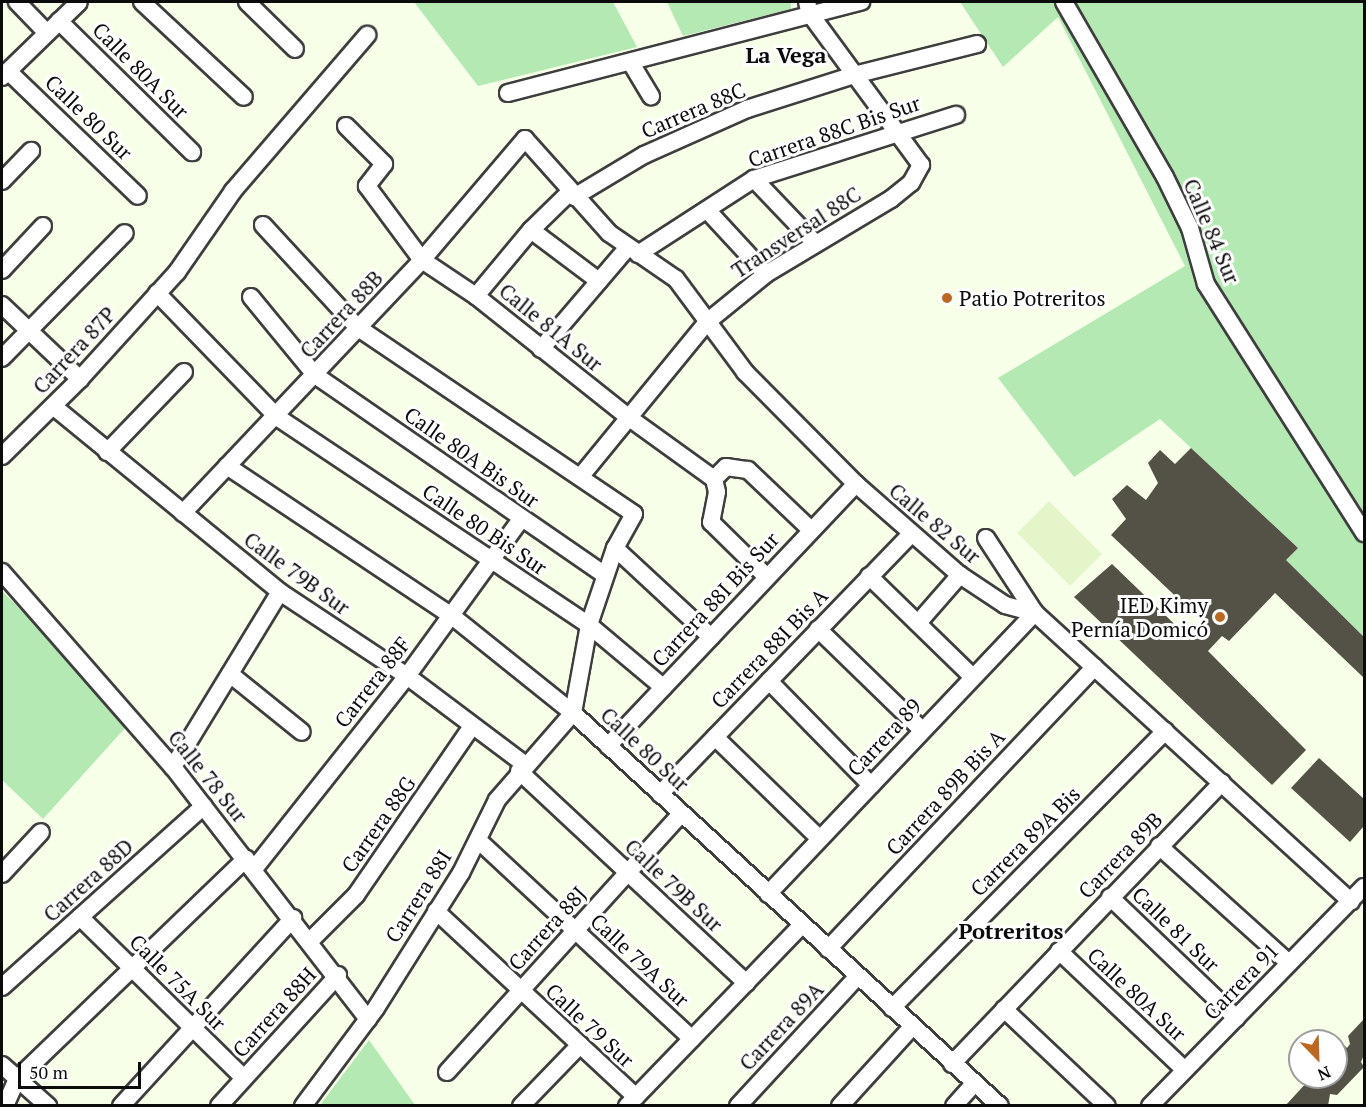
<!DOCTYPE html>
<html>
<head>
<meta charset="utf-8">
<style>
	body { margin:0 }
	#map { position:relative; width:1366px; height:1107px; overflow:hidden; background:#f8ffe9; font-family:"PT Serif",serif }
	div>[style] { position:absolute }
	.farmland>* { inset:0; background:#e3f5c9; transform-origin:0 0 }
	.green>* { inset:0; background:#b4e9b3 }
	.building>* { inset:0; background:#545247 }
	.roads { filter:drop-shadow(2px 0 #3e3e3e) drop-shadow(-2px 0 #3e3e3e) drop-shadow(0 2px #3e3e3e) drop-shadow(0 -2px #3e3e3e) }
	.minor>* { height:16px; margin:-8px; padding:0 8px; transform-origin:8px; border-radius:8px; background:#fff }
	.dots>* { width:16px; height:16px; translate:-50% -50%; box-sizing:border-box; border:3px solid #fff; border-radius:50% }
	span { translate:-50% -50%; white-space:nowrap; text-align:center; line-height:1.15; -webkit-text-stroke:6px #fff; paint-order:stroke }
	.street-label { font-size:21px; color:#0b0b0b }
	.poi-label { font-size:21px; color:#0b0b0b }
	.left { translate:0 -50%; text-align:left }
	.right { translate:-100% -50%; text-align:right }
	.neighbourhood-label { font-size:22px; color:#0b0b0b; font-weight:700 }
	.frame { position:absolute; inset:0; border:3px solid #0b0b0b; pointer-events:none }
	.north { position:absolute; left:1288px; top:1029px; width:60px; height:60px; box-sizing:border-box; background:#fff; border:2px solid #9d9d9d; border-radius:50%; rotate:157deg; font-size:16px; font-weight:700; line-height:24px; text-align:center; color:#0b0b0b }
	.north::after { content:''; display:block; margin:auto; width:21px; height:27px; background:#bd6821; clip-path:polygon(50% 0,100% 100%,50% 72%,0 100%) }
	.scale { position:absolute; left:18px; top:1062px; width:123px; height:27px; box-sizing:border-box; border:3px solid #0b0b0b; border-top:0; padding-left:8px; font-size:18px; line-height:21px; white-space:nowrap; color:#0b0b0b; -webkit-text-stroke:4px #fff; paint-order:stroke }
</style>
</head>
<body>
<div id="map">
	<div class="farmland">
		<div style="left:1049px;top:501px;width:75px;height:45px;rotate:45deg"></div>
	</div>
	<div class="green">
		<div style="clip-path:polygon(414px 2px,613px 2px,637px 47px,478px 86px)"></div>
		<div style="clip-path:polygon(667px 2px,791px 2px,791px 9px,683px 36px)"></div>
		<div style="clip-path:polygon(960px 2px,1364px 2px,1364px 637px,1286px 560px,1298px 548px,1160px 419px,1074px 477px,998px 378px,1185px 266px,1058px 17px,1003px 67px)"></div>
		<div style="clip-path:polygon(2px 591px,46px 635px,125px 728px,43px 819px,2px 780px)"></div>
		<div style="clip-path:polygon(369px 1040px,415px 1105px,320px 1105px)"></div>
	</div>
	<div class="building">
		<div style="clip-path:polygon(1191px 448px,1298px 548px,1286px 560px,1364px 637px,1364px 678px,1275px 593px,1229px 641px,1222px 636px,1208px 651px,1306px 750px,1272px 785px,1074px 597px,1112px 564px,1191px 640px,1208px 627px,1111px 535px,1126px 519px,1112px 499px,1127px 485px,1146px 500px,1158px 483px,1148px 463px,1160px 450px,1175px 464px)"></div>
		<div style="clip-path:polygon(1319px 758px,1364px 799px,1364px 826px,1350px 842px,1291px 788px)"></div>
		<div style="clip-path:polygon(1364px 1019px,1364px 1055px,1361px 1062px,1364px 1067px,1337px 1095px,1330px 1094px,1328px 1106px,1285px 1106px,1309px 1080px,1313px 1084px,1320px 1077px,1336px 1077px,1336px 1052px,1343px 1044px,1347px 1048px,1350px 1044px,1348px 1036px)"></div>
	</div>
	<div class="roads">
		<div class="minor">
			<div style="left:17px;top:2px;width:43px;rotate:45.9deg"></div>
			<div style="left:142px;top:2px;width:139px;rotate:43deg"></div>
			<div style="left:247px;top:2px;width:67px;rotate:44.4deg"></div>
			<div style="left:1064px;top:2px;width:202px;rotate:60deg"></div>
			<div style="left:1165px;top:177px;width:57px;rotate:63.9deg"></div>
			<div style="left:1190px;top:228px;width:58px;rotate:74.1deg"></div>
			<div style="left:1206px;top:284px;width:295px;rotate:57.6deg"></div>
			<div style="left:59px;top:21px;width:187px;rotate:44.6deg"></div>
			<div style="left:631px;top:63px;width:39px;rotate:59deg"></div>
			<div style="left:8px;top:71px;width:180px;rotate:43.9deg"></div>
			<div style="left:2px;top:77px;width:107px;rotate:-44.2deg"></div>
			<div style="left:508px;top:93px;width:365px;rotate:-14.5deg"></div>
			<div style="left:346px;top:126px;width:54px;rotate:45deg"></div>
			<div style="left:384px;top:164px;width:28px;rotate:128deg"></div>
			<div style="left:367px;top:186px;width:92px;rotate:53.4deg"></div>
			<div style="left:422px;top:260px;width:65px;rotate:33.7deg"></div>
			<div style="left:476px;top:296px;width:194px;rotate:38.5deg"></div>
			<div style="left:628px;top:417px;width:106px;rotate:35.8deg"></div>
			<div style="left:714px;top:479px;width:13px;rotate:77deg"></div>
			<div style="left:717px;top:492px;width:31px;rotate:101deg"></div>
			<div style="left:711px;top:522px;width:78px;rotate:44.5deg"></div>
			<div style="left:754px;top:179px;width:87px;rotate:46.4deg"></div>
			<div style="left:2px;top:181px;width:42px;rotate:-46deg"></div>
			<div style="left:574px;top:197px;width:82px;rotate:-31deg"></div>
			<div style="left:644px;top:155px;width:113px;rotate:-24.1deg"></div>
			<div style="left:747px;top:109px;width:112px;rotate:-17.6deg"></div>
			<div style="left:854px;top:75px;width:127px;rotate:-14.1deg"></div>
			<div style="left:707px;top:210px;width:87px;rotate:47.3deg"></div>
			<div style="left:263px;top:225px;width:139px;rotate:47.3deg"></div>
			<div style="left:357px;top:327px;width:334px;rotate:34deg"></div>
			<div style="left:634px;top:514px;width:39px;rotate:119deg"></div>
			<div style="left:615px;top:548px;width:81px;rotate:108.7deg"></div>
			<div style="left:589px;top:625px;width:89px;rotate:100.3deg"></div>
			<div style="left:531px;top:230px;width:85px;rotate:36.9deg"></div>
			<div style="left:638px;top:254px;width:138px;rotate:-32.9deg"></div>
			<div style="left:754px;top:179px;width:212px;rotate:-17.6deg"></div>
			<div style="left:2px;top:270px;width:60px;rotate:-47deg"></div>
			<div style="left:157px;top:293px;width:173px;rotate:45.9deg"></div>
			<div style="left:277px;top:417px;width:375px;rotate:33.7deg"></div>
			<div style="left:589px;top:625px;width:97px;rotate:40deg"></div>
			<div style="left:476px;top:296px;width:86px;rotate:-50.2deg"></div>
			<div style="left:531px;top:230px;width:54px;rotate:-44.3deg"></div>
			<div style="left:251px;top:297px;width:101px;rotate:50.6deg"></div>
			<div style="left:315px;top:375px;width:352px;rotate:34.6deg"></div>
			<div style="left:2px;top:305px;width:108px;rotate:43.5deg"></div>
			<div style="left:541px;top:349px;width:134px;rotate:-49.5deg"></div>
			<div style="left:2px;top:358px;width:175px;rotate:-45.5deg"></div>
			<div style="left:53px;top:406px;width:293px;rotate:39.3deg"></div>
			<div style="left:280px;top:592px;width:152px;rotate:33.5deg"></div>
			<div style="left:407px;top:676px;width:146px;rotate:36.9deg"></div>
			<div style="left:107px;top:452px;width:111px;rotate:-46.1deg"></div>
			<div style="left:2px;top:456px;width:110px;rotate:-44.6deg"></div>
			<div style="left:80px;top:379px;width:144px;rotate:-47.8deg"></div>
			<div style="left:177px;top:272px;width:98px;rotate:-55.3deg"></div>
			<div style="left:233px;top:191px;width:206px;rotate:-49.3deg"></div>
			<div style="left:227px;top:466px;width:270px;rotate:33.7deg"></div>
			<div style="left:452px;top:616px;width:155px;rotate:38.7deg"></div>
			<div style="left:573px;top:713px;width:580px;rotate:42.63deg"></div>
			<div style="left:581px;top:476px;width:199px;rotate:-50.7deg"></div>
			<div style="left:707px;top:322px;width:76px;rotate:-39.1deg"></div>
			<div style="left:766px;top:274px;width:146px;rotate:-31deg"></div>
			<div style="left:891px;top:199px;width:26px;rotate:-39deg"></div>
			<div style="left:911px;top:183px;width:21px;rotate:-61deg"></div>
			<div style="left:921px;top:165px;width:187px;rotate:-126.3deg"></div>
			<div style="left:810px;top:14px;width:12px;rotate:-104deg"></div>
			<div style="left:714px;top:479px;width:17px;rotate:-45deg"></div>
			<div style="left:726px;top:467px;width:22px;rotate:8deg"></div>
			<div style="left:748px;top:470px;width:87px;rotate:43.6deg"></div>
			<div style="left:183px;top:513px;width:348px;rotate:-46.6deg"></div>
			<div style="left:422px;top:260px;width:159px;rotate:-49.6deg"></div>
			<div style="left:525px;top:139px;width:126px;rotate:48.2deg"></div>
			<div style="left:609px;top:233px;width:81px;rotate:34.5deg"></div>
			<div style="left:676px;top:279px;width:116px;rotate:53.4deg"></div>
			<div style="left:745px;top:372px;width:158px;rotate:45.3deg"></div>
			<div style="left:856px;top:484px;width:138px;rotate:41.2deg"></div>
			<div style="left:960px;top:575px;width:54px;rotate:33.7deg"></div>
			<div style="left:1005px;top:605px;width:31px;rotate:15deg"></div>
			<div style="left:1035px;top:613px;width:428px;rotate:42.4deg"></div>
			<div style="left:986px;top:538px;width:90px;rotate:56.8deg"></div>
			<div style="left:615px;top:548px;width:131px;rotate:42.8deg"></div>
			<div style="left:2px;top:572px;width:259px;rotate:48.8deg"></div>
			<div style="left:173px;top:767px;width:319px;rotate:52.3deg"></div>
			<div style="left:869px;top:576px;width:144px;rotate:44.2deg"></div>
			<div style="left:918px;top:623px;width:64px;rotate:-48.8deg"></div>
			<div style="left:818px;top:629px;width:145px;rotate:44.2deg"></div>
			<div style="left:230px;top:674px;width:92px;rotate:38.9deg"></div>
			<div style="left:769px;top:681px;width:146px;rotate:45.6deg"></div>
			<div style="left:715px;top:737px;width:146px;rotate:44.2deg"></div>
			<div style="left:608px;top:746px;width:361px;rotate:-46.6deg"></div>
			<div style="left:173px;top:767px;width:205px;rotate:-58.6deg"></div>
			<div style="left:519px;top:771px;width:311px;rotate:43deg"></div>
			<div style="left:660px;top:794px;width:361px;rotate:-46deg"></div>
			<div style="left:478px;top:840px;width:292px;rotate:42.9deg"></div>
			<div style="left:1159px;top:846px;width:175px;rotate:42deg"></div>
			<div style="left:254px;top:869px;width:246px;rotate:-51.6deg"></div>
			<div style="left:407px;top:676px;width:194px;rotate:-54deg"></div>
			<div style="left:2px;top:874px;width:57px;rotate:-47.1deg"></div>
			<div style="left:768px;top:894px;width:388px;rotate:-46.5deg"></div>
			<div style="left:1110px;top:897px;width:175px;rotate:43.8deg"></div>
			<div style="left:436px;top:911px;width:273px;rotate:42.9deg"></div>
			<div style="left:80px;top:917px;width:230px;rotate:44.5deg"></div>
			<div style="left:311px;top:940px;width:64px;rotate:-45deg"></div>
			<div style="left:356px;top:895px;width:205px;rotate:-55.5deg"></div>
			<div style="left:828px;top:949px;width:388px;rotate:-46.6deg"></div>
			<div style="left:1059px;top:951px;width:173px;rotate:43.4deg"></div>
			<div style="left:2px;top:987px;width:271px;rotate:-41.9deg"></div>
			<div style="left:892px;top:1008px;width:389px;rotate:-45.4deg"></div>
			<div style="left:1004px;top:1009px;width:141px;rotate:43.3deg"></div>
			<div style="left:952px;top:1064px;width:390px;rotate:-46.2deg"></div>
			<div style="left:2px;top:1065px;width:62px;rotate:41.7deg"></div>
			<div style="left:447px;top:1072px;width:348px;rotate:-47.8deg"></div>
			<div style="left:5px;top:1106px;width:30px;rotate:-66deg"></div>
			<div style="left:17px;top:1079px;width:318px;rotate:-43.9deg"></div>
			<div style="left:121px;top:1106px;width:255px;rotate:-47.5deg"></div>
			<div style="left:219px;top:1106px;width:177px;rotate:-47.7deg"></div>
			<div style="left:303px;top:1106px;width:122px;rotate:-53.3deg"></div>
			<div style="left:376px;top:1008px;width:160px;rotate:-57.8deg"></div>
			<div style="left:461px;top:873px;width:81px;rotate:-63.7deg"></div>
			<div style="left:497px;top:800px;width:116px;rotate:-48.9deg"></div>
			<div style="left:521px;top:1106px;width:85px;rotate:-46deg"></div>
			<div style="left:627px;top:1106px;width:252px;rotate:-46deg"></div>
			<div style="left:738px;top:1106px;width:176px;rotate:-47.3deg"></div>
			<div style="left:840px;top:1106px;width:107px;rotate:-47.7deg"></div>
			<div style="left:954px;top:1106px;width:30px;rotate:-48deg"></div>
			<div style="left:1150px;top:1106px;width:306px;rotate:-45.7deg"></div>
		</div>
	</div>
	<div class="dots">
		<div style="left:947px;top:298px;background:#bd6821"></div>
		<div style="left:1220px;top:617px;background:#bd6821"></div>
	</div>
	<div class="street-label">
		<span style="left:141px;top:70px;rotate:45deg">Calle 80A Sur</span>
		<span style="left:693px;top:110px;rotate:-23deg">Carrera 88C</span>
		<span style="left:89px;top:117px;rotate:44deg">Calle 80 Sur</span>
		<span style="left:834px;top:131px;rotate:-19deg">Carrera 88C Bis Sur</span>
		<span style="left:1212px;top:231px;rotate:67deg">Calle 84 Sur</span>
		<span style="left:796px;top:232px;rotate:-33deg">Transversal 88C</span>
		<span style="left:341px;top:314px;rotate:-47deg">Carrera 88B</span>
		<span style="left:551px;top:327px;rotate:39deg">Calle 81A Sur</span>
		<span style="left:74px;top:350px;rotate:-47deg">Carrera 87P</span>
		<span style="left:472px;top:457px;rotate:35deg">Calle 80A Bis Sur</span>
		<span style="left:935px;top:523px;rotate:40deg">Calle 82 Sur</span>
		<span style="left:485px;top:529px;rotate:34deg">Calle 80 Bis Sur</span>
		<span style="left:297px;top:573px;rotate:36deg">Calle 79B Sur</span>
		<span style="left:715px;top:599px;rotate:-47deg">Carrera 88I Bis Sur</span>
		<span style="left:769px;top:648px;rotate:-46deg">Carrera 88I Bis A</span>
		<span style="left:372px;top:682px;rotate:-52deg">Carrera 88F</span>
		<span style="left:884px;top:737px;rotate:-47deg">Carrera 89</span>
		<span style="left:645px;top:749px;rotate:43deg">Calle 80 Sur</span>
		<span style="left:208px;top:776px;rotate:51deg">Calle 78 Sur</span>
		<span style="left:945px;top:792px;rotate:-47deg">Carrera 89B Bis A</span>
		<span style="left:378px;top:824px;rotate:-55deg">Carrera 88G</span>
		<span style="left:1025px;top:841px;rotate:-45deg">Carrera 89A Bis</span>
		<span style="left:1120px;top:855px;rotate:-46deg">Carrera 89B</span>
		<span style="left:88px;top:880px;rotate:-42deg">Carrera 88D</span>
		<span style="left:674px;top:885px;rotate:43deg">Calle 79B Sur</span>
		<span style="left:418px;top:896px;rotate:-58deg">Carrera 88I</span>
		<span style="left:547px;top:928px;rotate:-48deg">Carrera 88J</span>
		<span style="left:1176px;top:929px;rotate:44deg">Calle 81 Sur</span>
		<span style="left:640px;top:960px;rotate:43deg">Calle 79A Sur</span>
		<span style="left:1241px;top:981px;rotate:-46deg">Carrera 91</span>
		<span style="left:178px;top:982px;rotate:45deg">Calle 75A Sur</span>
		<span style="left:1137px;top:994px;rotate:43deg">Calle 80A Sur</span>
		<span style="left:274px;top:1012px;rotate:-48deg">Carrera 88H</span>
		<span style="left:590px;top:1025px;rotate:43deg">Calle 79 Sur</span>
		<span style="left:781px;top:1026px;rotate:-47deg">Carrera 89A</span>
	</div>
	<div class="poi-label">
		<span class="left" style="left:959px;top:298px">Patio Potreritos</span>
		<span class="right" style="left:1208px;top:617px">IED Kimy<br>Pernía Domicó</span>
	</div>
	<div class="neighbourhood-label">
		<span style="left:786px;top:55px">La Vega</span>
		<span style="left:1011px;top:931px">Potreritos</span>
	</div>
	<div class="frame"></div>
	<div class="north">N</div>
	<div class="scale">50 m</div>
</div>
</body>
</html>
